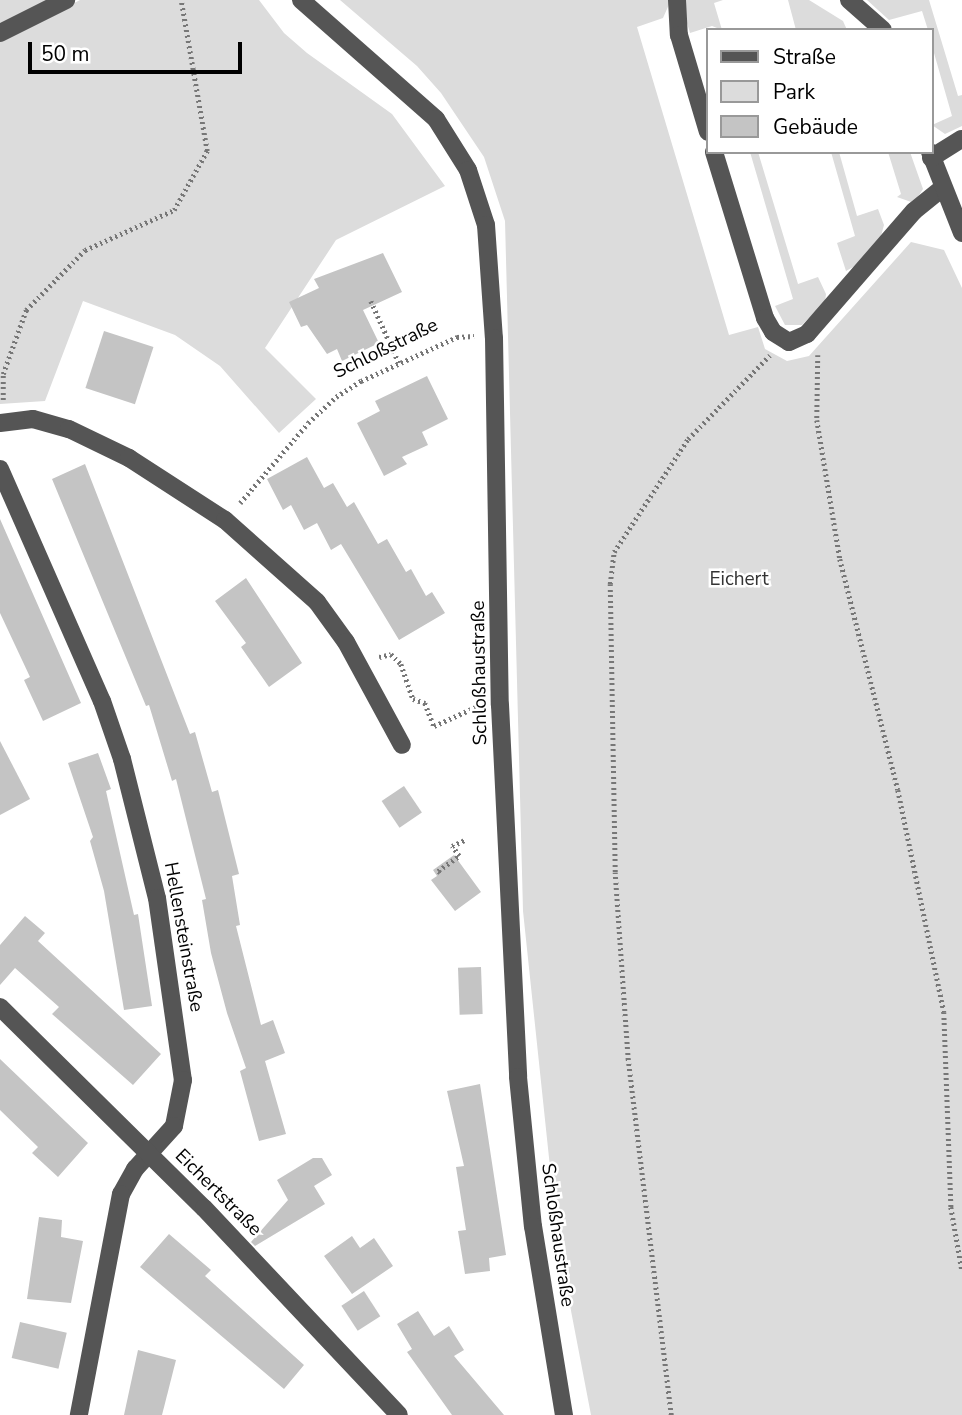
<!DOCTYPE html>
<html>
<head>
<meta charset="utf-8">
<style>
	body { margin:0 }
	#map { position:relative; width:962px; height:1415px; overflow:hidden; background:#fff; font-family:"Nunito Sans",sans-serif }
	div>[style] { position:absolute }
	.green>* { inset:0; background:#dcdcdc }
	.building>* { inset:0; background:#c4c4c4; transform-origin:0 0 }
	.path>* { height:4.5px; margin-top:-2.25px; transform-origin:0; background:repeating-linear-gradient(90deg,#777 0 2px,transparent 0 5.5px) }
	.minor>* { height:18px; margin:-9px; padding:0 9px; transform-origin:9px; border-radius:9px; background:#555 }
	span { translate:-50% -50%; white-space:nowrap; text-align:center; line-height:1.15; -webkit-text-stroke:5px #fff; paint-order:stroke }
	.street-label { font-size:19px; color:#000 }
	.park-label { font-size:19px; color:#333 }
	.legend { position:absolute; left:706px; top:28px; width:228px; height:126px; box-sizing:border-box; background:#fff; border:2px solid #999; margin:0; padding:9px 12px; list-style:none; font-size:21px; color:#000 }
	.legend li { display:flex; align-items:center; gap:14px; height:35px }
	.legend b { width:35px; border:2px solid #999 }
	.scale { position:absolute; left:28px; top:42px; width:214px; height:32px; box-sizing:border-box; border:4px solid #000; border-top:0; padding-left:9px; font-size:21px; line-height:24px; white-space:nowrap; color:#000; -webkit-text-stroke:5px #fff; paint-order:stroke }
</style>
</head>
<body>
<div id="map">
	<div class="green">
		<div style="clip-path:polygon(0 0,51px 0,0 25px)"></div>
		<div style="clip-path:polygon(80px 0,259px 0,284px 33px,307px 53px,392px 114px,445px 186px,336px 240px,265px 348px,316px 399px,279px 433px,220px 366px,175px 335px,83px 301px,45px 401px,0 404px,0 42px)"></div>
		<div style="clip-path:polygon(340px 0,671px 0,663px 18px,637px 27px,729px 335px,758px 327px,765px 349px,787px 361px,809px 356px,911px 242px,944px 250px,962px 288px,962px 1415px,591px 1415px,558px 1243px,523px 911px,505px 221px,484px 157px,441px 93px,417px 66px)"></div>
		<div style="clip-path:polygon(686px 0,723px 0,714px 3px,722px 30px,712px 26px,690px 33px,684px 13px)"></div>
		<div style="clip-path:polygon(788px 0,809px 0,843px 21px,847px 30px,796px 30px)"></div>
		<div style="clip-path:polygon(867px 0,929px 0,958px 96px,962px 95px,962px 126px,945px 134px,932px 125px,952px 116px,932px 46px,932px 30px,928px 30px,922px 11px,889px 20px)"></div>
		<div style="clip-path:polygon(750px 152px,758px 152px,798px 284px,818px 277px,826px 294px,825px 302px,802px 325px,785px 325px,775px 306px,793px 299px)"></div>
		<div style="clip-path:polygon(831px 152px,839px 152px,857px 216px,878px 209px,884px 225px,881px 236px,855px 266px,846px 271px,837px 243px,855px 236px)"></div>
		<div style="clip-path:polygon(888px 152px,910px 152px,923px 189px,914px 203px,897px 197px,901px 194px)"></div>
	</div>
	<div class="building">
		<div style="clip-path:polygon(383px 253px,402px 292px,363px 310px,379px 343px,342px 361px,337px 349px,327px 354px,307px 325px,301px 327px,289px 302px,319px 288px,314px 279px)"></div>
		<div style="left:104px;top:331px;width:52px;height:60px;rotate:18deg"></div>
		<div style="clip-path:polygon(427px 376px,448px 419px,422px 432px,428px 445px,402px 457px,407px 464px,384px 476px,357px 423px,380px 411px,375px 401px)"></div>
		<div style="clip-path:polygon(307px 457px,324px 488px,333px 483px,347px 507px,354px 502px,378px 544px,387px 539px,406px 572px,411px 569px,426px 596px,432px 592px,445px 613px,399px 640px,341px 544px,331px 550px,317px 523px,304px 530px,291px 505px,283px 510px,267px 479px)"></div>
		<div style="clip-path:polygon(85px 464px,190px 734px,195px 732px,212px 792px,218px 790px,239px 874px,232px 876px,240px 925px,236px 926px,261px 1025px,273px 1020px,285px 1053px,265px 1061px,286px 1134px,259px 1141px,240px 1071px,252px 1065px,246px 1068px,227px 1013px,211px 953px,202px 900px,206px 899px,176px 779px,172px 781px,149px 705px,146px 706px,52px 479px)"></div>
		<div style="clip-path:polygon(0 519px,81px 703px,43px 721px,24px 680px,30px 677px,0 613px)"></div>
		<div style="clip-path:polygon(246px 578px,302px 663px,269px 687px,241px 647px,246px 643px,215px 601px)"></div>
		<div style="clip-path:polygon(0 741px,30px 799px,0 815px)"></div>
		<div style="clip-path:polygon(98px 753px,111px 789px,106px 791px,134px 915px,138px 914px,152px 1006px,124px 1010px,104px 891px,90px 841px,93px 837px,68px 763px)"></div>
		<div style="left:404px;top:786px;width:32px;height:27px;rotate:56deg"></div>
		<div style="clip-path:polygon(454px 855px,481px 892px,455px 911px,431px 880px,437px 876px,433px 870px)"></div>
		<div style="clip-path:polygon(25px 916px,45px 933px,38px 941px,161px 1054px,133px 1085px,52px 1014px,59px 1007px,15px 968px,0 985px,0 945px)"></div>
		<div style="left:481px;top:967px;width:47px;height:23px;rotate:88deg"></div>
		<div style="clip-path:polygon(0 1059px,88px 1143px,58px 1177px,32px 1153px,38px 1147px,0 1110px)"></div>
		<div style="clip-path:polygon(480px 1084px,506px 1255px,489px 1258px,490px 1271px,465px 1274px,458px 1231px,466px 1230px,456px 1167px,464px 1166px,447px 1091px)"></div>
		<div style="clip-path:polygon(313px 1158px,322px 1158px,332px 1175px,314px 1186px,325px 1204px,255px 1246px,251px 1242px,288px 1200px,277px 1180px)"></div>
		<div style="clip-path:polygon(39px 1217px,62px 1220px,61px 1237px,83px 1241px,71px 1303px,27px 1299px)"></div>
		<div style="clip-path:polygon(169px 1234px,211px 1270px,205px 1276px,304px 1365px,284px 1389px,140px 1267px)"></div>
		<div style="clip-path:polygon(352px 1236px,360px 1248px,374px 1238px,393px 1266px,352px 1294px,324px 1256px)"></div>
		<div style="left:364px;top:1291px;width:30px;height:27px;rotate:57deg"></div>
		<div style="clip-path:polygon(418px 1311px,434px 1336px,449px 1326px,464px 1350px,454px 1356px,504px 1415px,452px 1415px,407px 1352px,412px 1349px,397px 1324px)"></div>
		<div style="left:20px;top:1322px;width:48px;height:37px;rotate:13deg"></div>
		<div style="clip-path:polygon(138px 1350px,176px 1360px,162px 1415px,124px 1415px)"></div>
	</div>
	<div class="path">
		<div style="left:371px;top:301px;width:68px;rotate:65.7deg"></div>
		<div style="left:818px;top:355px;width:65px;rotate:90.9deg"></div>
		<div style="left:817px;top:420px;width:141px;rotate:80.6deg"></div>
		<div style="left:840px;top:559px;width:238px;rotate:75.9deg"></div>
		<div style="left:898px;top:790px;width:227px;rotate:78.3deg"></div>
		<div style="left:944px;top:1012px;width:195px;rotate:87.9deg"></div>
		<div style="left:951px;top:1207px;width:64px;rotate:80.1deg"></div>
		<div style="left:3px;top:400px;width:26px;rotate:-90deg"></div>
		<div style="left:3px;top:374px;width:68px;rotate:-70.2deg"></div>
		<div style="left:26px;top:310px;width:84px;rotate:-45.5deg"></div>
		<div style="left:85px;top:250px;width:98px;rotate:-24.2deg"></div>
		<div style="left:174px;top:210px;width:68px;rotate:-60.8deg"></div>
		<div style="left:207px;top:151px;width:153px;rotate:-99.8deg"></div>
		<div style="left:240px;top:503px;width:105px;rotate:-49.6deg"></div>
		<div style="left:308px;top:423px;width:38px;rotate:-43deg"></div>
		<div style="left:336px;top:397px;width:30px;rotate:-33deg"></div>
		<div style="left:361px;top:381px;width:106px;rotate:-24.6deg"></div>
		<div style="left:457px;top:337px;width:17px;rotate:-3deg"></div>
		<div style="left:379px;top:657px;width:12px;rotate:-14deg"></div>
		<div style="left:391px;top:654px;width:14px;rotate:45deg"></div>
		<div style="left:401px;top:664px;width:37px;rotate:71deg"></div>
		<div style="left:413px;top:699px;width:13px;rotate:18deg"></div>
		<div style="left:425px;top:703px;width:25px;rotate:69deg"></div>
		<div style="left:434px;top:726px;width:48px;rotate:-24.4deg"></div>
		<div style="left:440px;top:873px;width:3px;rotate:-135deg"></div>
		<div style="left:438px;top:871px;width:26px;rotate:-36deg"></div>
		<div style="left:459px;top:856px;width:12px;rotate:-125deg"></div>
		<div style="left:452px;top:846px;width:14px;rotate:-25deg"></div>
		<div style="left:671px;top:1415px;width:358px;rotate:-96.9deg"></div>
		<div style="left:628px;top:1060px;width:188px;rotate:-94deg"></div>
		<div style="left:615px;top:872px;width:288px;rotate:-91deg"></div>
		<div style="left:610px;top:584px;width:32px;rotate:-83deg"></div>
		<div style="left:614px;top:552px;width:135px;rotate:-56.8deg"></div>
		<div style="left:688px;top:439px;width:117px;rotate:-45.7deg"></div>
	</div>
	<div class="minor">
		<div style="left:301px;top:0;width:180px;rotate:41.4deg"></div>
		<div style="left:436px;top:119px;width:60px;rotate:57.9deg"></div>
		<div style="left:468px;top:170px;width:58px;rotate:71.9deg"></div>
		<div style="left:486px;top:225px;width:113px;rotate:86deg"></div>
		<div style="left:494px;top:338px;width:367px;rotate:89.1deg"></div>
		<div style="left:500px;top:705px;width:372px;rotate:87.2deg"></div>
		<div style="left:518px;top:1077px;width:150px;rotate:84.3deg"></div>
		<div style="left:533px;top:1226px;width:192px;rotate:80.7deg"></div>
		<div style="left:677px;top:0;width:35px;rotate:87deg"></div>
		<div style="left:679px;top:35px;width:101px;rotate:73.4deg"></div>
		<div style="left:849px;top:0;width:45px;rotate:41.4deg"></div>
		<div style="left:0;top:33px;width:74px;rotate:-26.6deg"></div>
		<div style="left:714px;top:152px;width:174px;rotate:72.9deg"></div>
		<div style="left:765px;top:318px;width:16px;rotate:60deg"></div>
		<div style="left:773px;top:332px;width:19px;rotate:32deg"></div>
		<div style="left:789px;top:342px;width:20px;rotate:-24deg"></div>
		<div style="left:807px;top:334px;width:163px;rotate:-49deg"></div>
		<div style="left:914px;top:211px;width:35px;rotate:-39deg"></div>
		<div style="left:930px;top:152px;width:87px;rotate:68.4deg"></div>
		<div style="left:931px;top:158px;width:36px;rotate:-32deg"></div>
		<div style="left:0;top:423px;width:33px;rotate:-7deg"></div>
		<div style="left:33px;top:419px;width:37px;rotate:16deg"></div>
		<div style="left:69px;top:429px;width:67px;rotate:25.8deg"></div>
		<div style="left:129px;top:458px;width:114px;rotate:32.9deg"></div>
		<div style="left:225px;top:520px;width:123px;rotate:41.7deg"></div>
		<div style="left:317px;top:602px;width:49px;rotate:54.1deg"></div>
		<div style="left:346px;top:642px;width:117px;rotate:61.5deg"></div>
		<div style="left:0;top:469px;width:253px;rotate:66.3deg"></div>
		<div style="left:102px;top:701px;width:61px;rotate:71deg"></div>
		<div style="left:122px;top:759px;width:143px;rotate:75.9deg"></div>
		<div style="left:157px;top:898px;width:184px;rotate:81.9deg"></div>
		<div style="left:183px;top:1080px;width:47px;rotate:101.1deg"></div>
		<div style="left:174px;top:1126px;width:58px;rotate:132.2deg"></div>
		<div style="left:135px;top:1169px;width:29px;rotate:119deg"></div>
		<div style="left:121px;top:1194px;width:225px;rotate:100.8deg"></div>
		<div style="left:0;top:1007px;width:286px;rotate:44.6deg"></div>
		<div style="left:204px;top:1208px;width:284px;rotate:46.7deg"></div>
	</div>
	<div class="street-label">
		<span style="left:386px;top:349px;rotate:-26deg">Schloßstraße</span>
		<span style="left:480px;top:673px;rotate:-91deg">Schloßhaustraße</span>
		<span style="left:183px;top:937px;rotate:80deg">Hellensteinstraße</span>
		<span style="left:218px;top:1193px;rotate:45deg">Eichertstraße</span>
		<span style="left:557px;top:1235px;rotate:82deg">Schloßhaustraße</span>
	</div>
	<div class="park-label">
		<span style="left:739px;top:580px">Eichert</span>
	</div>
	<ul class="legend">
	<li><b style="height:9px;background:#555"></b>Straße</li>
	<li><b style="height:19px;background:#dcdcdc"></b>Park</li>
	<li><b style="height:19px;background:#c4c4c4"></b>Gebäude</li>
	</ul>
	<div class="scale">50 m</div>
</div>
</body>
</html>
